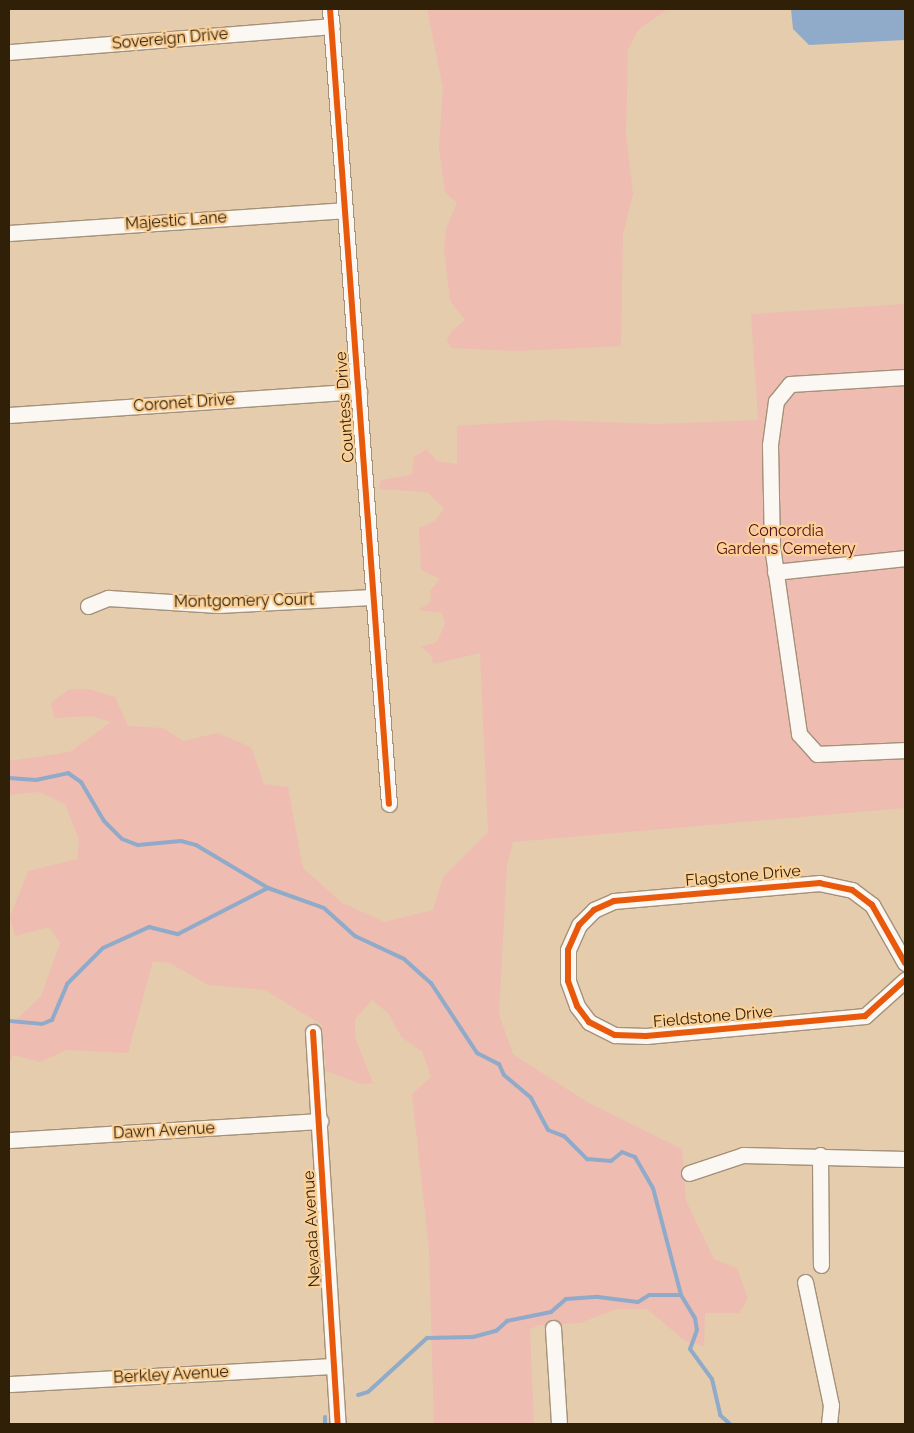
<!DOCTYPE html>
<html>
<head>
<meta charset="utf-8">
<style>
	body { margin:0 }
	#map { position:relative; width:914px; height:1433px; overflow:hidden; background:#e5ccad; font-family:Raleway,sans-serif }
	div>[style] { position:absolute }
	.green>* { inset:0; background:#eebcb1 }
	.water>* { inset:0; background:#90aaca }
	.stream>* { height:4px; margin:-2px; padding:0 2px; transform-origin:2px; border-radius:2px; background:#90aaca }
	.roads { filter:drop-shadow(1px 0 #a49179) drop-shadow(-1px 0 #a49179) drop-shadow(0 1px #a49179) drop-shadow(0 -1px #a49179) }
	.minor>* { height:15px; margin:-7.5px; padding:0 7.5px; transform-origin:7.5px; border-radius:7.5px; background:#fbf7f3 }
	.cycleway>* { height:6px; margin:-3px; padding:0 3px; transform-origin:3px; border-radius:3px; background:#e8590c }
	span { translate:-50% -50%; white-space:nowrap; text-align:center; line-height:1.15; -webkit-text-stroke:4.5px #fbd097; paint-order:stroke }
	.street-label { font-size:16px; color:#302008 }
	.park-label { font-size:16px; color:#560c1e }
	.frame { position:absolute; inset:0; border:10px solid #302008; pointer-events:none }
</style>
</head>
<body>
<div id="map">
	<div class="green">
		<div style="clip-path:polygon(427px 9px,668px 9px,638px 30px,628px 50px,626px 133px,633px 194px,623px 235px,621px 346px,518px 351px,451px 348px,447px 340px,451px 332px,465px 320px,450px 301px,444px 251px,446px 229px,457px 203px,445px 192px,439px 149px,443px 89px)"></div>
		<div style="clip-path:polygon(905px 304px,905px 808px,513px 842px,507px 866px,499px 1014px,513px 1054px,587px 1102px,682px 1149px,686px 1201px,714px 1259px,737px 1268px,748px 1299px,739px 1313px,705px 1313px,704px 1346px,685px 1341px,647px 1309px,616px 1309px,580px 1323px,540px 1325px,530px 1329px,534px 1424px,434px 1424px,429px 1250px,412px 1094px,431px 1077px,422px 1051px,402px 1038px,388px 1013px,372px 1000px,355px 1019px,355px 1037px,373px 1083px,361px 1084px,326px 1071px,322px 1025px,265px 990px,208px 985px,170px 963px,153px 961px,128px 1053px,66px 1050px,40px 1062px,13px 1055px,9px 1064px,9px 1027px,41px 996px,60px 943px,49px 927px,15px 936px,10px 917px,28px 871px,77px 859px,79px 840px,65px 804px,39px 792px,9px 795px,9px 761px,70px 752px,111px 722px,92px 716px,54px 718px,51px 703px,69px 689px,88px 689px,115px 697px,128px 726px,163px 728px,183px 741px,217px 733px,251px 747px,264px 784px,288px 787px,303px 868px,341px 902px,384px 922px,433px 910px,443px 877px,488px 832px,480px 653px,433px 664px,431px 655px,421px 647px,437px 642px,445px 624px,442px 613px,418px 610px,431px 602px,430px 591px,440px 579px,421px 570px,419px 528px,435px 521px,444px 508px,427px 492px,379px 489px,381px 480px,412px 475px,414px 457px,426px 449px,437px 461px,457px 464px,457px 426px,550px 420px,657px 424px,758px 420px,751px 314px)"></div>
	</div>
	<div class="water">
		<div style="clip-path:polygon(791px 9px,905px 9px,905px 40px,809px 45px,793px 29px)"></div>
	</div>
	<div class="stream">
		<div style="left:9px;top:778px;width:27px;rotate:4deg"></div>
		<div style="left:36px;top:780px;width:33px;rotate:-12deg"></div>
		<div style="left:68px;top:773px;width:16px;rotate:35deg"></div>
		<div style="left:81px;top:782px;width:45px;rotate:59.5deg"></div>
		<div style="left:104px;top:821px;width:25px;rotate:45deg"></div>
		<div style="left:122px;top:839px;width:17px;rotate:21deg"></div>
		<div style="left:138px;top:845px;width:43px;rotate:-5.3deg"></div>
		<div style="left:181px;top:841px;width:16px;rotate:15deg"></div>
		<div style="left:196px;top:845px;width:84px;rotate:30.8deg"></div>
		<div style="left:268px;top:888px;width:59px;rotate:19.7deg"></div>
		<div style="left:324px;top:908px;width:42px;rotate:42.1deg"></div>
		<div style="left:355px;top:936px;width:54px;rotate:25.1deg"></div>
		<div style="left:404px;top:959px;width:36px;rotate:42deg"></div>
		<div style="left:431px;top:983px;width:84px;rotate:56.7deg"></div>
		<div style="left:477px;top:1053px;width:25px;rotate:27deg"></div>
		<div style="left:499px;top:1064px;width:12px;rotate:66deg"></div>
		<div style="left:504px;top:1075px;width:35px;rotate:40deg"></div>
		<div style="left:531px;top:1098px;width:36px;rotate:62deg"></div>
		<div style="left:548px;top:1130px;width:17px;rotate:21deg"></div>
		<div style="left:564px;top:1136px;width:33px;rotate:45deg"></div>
		<div style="left:587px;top:1159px;width:24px;rotate:5deg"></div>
		<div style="left:611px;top:1161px;width:14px;rotate:-39deg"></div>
		<div style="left:622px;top:1152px;width:14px;rotate:21deg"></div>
		<div style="left:635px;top:1157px;width:36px;rotate:60deg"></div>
		<div style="left:653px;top:1188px;width:111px;rotate:75.3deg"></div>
		<div style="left:681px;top:1295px;width:27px;rotate:59deg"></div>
		<div style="left:695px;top:1318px;width:12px;rotate:81deg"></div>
		<div style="left:697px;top:1330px;width:20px;rotate:110deg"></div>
		<div style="left:690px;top:1349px;width:37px;rotate:54deg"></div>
		<div style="left:712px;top:1379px;width:37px;rotate:77deg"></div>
		<div style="left:720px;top:1415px;width:13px;rotate:42deg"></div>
		<div style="left:9px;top:1021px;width:33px;rotate:5deg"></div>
		<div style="left:42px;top:1024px;width:11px;rotate:-22deg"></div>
		<div style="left:52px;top:1020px;width:39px;rotate:-67deg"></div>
		<div style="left:67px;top:984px;width:51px;rotate:-45deg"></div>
		<div style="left:103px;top:948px;width:51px;rotate:-24.5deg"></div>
		<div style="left:149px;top:927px;width:30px;rotate:14deg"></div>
		<div style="left:178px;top:934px;width:101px;rotate:-27.1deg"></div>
		<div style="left:358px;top:1395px;width:10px;rotate:-17deg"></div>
		<div style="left:368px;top:1392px;width:80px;rotate:-42.5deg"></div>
		<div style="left:427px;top:1338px;width:46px;rotate:-1.2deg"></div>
		<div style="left:473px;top:1337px;width:24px;rotate:-15deg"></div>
		<div style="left:496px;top:1331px;width:15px;rotate:-42deg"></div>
		<div style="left:507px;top:1321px;width:45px;rotate:-11.6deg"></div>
		<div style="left:551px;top:1312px;width:20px;rotate:-41deg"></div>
		<div style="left:566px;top:1299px;width:32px;rotate:-4deg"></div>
		<div style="left:598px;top:1297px;width:40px;rotate:7.1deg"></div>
		<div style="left:638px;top:1302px;width:13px;rotate:-32deg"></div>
		<div style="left:649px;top:1295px;width:32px"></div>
		<div style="left:325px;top:1424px;width:7px;rotate:-90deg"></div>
	</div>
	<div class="roads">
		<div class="minor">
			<div style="left:330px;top:9px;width:797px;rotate:85.76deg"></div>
			<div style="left:9px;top:52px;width:324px;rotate:-4.6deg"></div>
			<div style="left:9px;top:233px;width:335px;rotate:-3.9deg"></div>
			<div style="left:905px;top:377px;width:115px;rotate:176.5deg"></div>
			<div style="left:790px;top:384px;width:22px;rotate:129deg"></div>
			<div style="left:776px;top:401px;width:44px;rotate:97.8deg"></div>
			<div style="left:770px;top:445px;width:101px;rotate:88.9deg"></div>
			<div style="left:772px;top:546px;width:190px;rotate:81.8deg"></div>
			<div style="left:799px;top:734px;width:27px;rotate:48deg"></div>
			<div style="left:817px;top:754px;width:88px;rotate:-2.6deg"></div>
			<div style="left:9px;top:415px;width:351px;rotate:-3.9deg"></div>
			<div style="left:775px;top:572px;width:131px;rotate:-6.1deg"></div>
			<div style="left:88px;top:606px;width:22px;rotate:-22deg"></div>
			<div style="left:108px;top:598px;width:110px;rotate:3.6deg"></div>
			<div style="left:218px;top:605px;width:154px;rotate:-3deg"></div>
			<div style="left:905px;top:963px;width:67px;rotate:-119.6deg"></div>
			<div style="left:872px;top:905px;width:25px;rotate:-143deg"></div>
			<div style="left:852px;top:890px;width:33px;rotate:-168deg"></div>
			<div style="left:820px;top:883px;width:207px;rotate:175deg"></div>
			<div style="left:614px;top:901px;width:22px;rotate:156deg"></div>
			<div style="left:594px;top:910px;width:21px;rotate:135deg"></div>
			<div style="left:579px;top:925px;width:27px;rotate:114deg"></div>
			<div style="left:568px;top:950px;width:31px;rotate:90deg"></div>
			<div style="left:568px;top:981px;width:27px;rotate:70deg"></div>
			<div style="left:577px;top:1006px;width:20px;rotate:53deg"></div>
			<div style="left:589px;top:1022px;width:29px;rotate:27deg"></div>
			<div style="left:615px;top:1035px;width:31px;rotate:2deg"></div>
			<div style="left:646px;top:1036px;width:220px;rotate:-5.2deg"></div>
			<div style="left:865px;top:1016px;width:54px;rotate:-42deg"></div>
			<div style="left:313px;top:1032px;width:393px;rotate:86.4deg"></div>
			<div style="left:9px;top:1140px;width:312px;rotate:-3.5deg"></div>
			<div style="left:820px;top:1155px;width:110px;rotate:89.5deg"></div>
			<div style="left:689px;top:1173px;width:57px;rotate:-18.4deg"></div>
			<div style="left:743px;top:1155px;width:162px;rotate:1.4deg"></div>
			<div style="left:805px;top:1282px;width:126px;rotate:78.1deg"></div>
			<div style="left:831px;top:1405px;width:19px;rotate:96deg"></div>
			<div style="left:553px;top:1328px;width:96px;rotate:86.4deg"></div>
			<div style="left:9px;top:1384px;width:325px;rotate:-3.2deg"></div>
		</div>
	</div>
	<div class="cycleway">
		<div style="left:330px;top:9px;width:797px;rotate:85.76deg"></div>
		<div style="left:905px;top:963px;width:67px;rotate:-119.6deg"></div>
		<div style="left:872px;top:905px;width:25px;rotate:-143deg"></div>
		<div style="left:852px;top:890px;width:33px;rotate:-168deg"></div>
		<div style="left:820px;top:883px;width:207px;rotate:175deg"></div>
		<div style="left:614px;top:901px;width:22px;rotate:156deg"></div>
		<div style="left:594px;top:910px;width:21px;rotate:135deg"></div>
		<div style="left:579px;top:925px;width:27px;rotate:114deg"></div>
		<div style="left:568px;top:950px;width:31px;rotate:90deg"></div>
		<div style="left:568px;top:981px;width:27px;rotate:70deg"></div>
		<div style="left:577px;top:1006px;width:20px;rotate:53deg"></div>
		<div style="left:589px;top:1022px;width:29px;rotate:27deg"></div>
		<div style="left:615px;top:1035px;width:31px;rotate:2deg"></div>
		<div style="left:646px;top:1036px;width:220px;rotate:-5.2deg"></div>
		<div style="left:865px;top:1016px;width:54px;rotate:-42deg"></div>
		<div style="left:313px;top:1032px;width:393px;rotate:86.4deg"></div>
	</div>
	<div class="street-label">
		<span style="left:170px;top:39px;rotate:-5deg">Sovereign Drive</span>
		<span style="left:176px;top:221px;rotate:-4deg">Majestic Lane</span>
		<span style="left:184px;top:403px;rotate:-4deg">Coronet Drive</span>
		<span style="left:345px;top:407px;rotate:-94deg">Countess Drive</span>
		<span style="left:244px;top:601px;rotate:-1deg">Montgomery Court</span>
		<span style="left:743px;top:876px;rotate:-5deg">Flagstone Drive</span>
		<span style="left:713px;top:1017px;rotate:-5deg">Fieldstone Drive</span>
		<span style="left:164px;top:1131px;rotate:-3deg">Dawn Avenue</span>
		<span style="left:312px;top:1229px;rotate:-93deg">Nevada Avenue</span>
		<span style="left:171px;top:1375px;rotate:-3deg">Berkley Avenue</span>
	</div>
	<div class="park-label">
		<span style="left:786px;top:540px">Concordia<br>Gardens Cemetery</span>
	</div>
	<div class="frame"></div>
</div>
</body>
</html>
